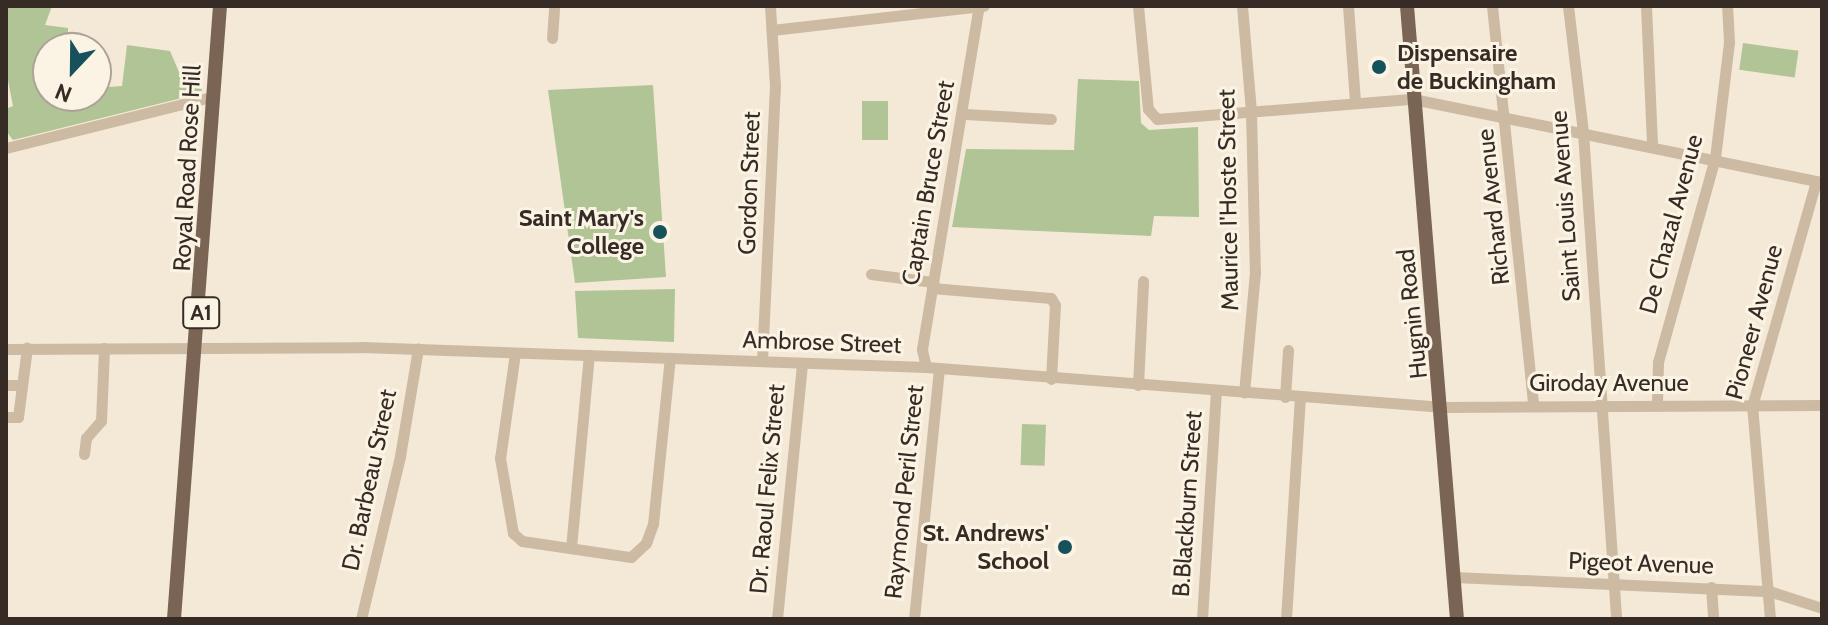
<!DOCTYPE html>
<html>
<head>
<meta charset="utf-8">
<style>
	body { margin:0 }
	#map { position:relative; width:1828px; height:625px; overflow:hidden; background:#f4e9d7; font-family:Cabin,sans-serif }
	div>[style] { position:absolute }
	.green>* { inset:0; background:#b0c496; transform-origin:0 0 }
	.minor>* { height:11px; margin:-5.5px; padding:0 5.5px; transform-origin:5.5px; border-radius:5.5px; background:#cdbaa2 }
	.major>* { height:14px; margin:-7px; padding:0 7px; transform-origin:7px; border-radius:7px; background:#7a6555 }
	.dots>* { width:22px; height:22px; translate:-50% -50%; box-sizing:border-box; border:4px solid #fbf3e4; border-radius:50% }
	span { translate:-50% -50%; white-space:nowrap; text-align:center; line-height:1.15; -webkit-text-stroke:6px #fbf3e4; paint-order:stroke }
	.shield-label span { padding:2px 6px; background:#fbf3e4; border:2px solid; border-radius:6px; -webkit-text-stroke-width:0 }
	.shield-label { font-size:22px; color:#372c25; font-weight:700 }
	.poi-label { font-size:24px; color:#372c25; font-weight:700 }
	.left { translate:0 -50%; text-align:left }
	.right { translate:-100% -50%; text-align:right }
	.street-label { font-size:24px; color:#372c25 }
	.frame { position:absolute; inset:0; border:8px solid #372c25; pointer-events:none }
	.north { position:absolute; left:32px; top:32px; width:80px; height:80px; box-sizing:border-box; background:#fbf3e4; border:2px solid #ada398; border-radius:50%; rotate:202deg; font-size:22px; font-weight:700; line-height:32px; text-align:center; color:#372c25 }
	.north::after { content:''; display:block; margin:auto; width:28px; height:36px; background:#17515c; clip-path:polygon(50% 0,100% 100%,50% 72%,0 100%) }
</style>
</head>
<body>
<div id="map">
	<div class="green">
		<div style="clip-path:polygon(6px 6px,52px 6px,45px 25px,68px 28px,68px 48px,48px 48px,48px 96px,96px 96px,96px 88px,122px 86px,127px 45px,170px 51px,179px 72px,201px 79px,202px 93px,13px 140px,6px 131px,6px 109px,13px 106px,6px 70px)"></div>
		<div style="left:1743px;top:43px;width:56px;height:27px;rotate:8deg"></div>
		<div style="clip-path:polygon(1078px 79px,1139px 81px,1141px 123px,1149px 130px,1198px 127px,1199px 217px,1154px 216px,1151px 236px,952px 227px,966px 149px,1074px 150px)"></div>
		<div style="clip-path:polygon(653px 85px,666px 277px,575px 283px,548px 90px)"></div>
		<div style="left:862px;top:101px;width:26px;height:39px"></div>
		<div style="clip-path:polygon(675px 289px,674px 342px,578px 338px,575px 291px)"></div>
		<div style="left:1022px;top:424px;width:24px;height:41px;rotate:2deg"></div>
	</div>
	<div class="minor">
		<div style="left:1138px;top:6px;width:103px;rotate:84.5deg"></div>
		<div style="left:1148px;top:109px;width:13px;rotate:48deg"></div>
		<div style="left:1157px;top:119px;width:257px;rotate:-4.5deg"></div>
		<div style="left:1413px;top:99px;width:417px;rotate:11.5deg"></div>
		<div style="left:1242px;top:6px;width:106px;rotate:85.1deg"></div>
		<div style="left:1251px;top:112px;width:160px;rotate:88.6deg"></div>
		<div style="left:1255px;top:272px;width:121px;rotate:95.2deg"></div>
		<div style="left:1348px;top:6px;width:95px;rotate:85.8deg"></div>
		<div style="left:1492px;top:6px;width:401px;rotate:84.1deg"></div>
		<div style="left:1568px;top:6px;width:127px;rotate:83.2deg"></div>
		<div style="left:1583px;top:132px;width:488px;rotate:86.1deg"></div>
		<div style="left:1646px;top:6px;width:138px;rotate:87.5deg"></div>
		<div style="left:772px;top:30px;width:213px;rotate:-6.5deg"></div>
		<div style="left:552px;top:38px;width:32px;rotate:-86deg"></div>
		<div style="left:965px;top:114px;width:86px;rotate:3.3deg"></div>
		<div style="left:6px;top:148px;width:214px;rotate:-14deg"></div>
		<div style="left:871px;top:274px;width:63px;rotate:7.4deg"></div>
		<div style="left:932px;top:288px;width:119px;rotate:4.8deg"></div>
		<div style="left:1051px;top:298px;width:8px;rotate:60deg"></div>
		<div style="left:1055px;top:305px;width:74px;rotate:93.1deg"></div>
		<div style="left:6px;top:349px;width:356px;rotate:-0.3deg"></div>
		<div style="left:362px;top:347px;width:564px;rotate:2.03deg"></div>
		<div style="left:926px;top:367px;width:519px;rotate:4.42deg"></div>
		<div style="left:1443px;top:407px;width:379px;rotate:-0.3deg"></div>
		<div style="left:515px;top:353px;width:106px;rotate:98.1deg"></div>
		<div style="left:500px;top:458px;width:76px;rotate:80.2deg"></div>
		<div style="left:513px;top:533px;width:12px;rotate:42deg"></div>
		<div style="left:522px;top:541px;width:110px;rotate:8.4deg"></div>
		<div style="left:631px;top:557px;width:21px;rotate:-43deg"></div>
		<div style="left:646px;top:543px;width:20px;rotate:-70deg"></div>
		<div style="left:653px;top:524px;width:167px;rotate:-84.2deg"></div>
		<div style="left:762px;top:361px;width:275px;rotate:-87.3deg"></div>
		<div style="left:775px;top:86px;width:80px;rotate:-93.6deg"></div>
		<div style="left:926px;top:367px;width:18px;rotate:-103deg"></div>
		<div style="left:922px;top:349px;width:348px;rotate:-80.6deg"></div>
		<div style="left:6px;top:385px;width:13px"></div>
		<div style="left:1138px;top:385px;width:104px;rotate:-87.2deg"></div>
		<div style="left:1285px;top:397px;width:47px;rotate:-86.3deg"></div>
		<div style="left:1657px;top:405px;width:43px;rotate:-88.7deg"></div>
		<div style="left:1658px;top:362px;width:212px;rotate:-74.4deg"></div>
		<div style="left:1715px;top:158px;width:117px;rotate:-83.1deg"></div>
		<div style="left:1729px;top:42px;width:36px;rotate:-93deg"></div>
		<div style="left:6px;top:417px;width:12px"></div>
		<div style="left:18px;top:417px;width:70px;rotate:-82.6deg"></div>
		<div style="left:84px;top:454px;width:16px;rotate:-83deg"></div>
		<div style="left:86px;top:438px;width:23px;rotate:-49deg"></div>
		<div style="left:101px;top:421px;width:73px;rotate:-87.6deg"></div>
		<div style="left:571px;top:548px;width:194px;rotate:-84.7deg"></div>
		<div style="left:1455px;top:577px;width:314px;rotate:2.6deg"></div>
		<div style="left:1769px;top:591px;width:56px;rotate:17.8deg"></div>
		<div style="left:1711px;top:587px;width:32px;rotate:86deg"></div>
		<div style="left:361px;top:619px;width:168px;rotate:-76.5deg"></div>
		<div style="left:400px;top:456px;width:109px;rotate:-80.5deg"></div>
		<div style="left:777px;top:619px;width:257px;rotate:-84.4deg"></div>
		<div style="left:914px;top:619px;width:251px;rotate:-84.3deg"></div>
		<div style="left:1202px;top:619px;width:228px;rotate:-86.5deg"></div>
		<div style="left:1286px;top:619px;width:221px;rotate:-86.4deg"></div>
		<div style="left:1770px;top:619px;width:214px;rotate:-94.8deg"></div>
		<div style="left:1752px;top:406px;width:234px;rotate:-74.1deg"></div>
	</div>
	<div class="major">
		<div style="left:1407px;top:6px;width:615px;rotate:85.34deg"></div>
		<div style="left:174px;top:619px;width:615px;rotate:-85.71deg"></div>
	</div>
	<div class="dots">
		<div style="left:1379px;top:67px;background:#17515c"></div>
		<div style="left:660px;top:232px;background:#17515c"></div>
		<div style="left:1065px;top:547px;background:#17515c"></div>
	</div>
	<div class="shield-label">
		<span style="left:201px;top:313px">A1</span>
	</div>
	<div class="poi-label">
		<span class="left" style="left:1397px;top:67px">Dispensaire<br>de Buckingham</span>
		<span class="right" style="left:644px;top:232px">Saint Mary's<br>College</span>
		<span class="right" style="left:1049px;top:547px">St. Andrews'<br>School</span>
	</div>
	<div class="street-label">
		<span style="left:187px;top:168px;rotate:-87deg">Royal Road Rose Hill</span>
		<span style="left:749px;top:183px;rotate:-88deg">Gordon Street</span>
		<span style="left:928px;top:183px;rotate:-80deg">Captain Bruce Street</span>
		<span style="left:1228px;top:200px;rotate:-91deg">Maurice I'Hoste Street</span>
		<span style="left:1565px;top:206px;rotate:-94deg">Saint Louis Avenue</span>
		<span style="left:1493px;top:207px;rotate:-96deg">Richard Avenue</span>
		<span style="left:1671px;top:224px;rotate:-75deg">De Chazal Avenue</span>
		<span style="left:1412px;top:314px;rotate:-96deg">Hugnin Road</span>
		<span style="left:1754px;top:322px;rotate:-75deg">Pioneer Avenue</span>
		<span style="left:822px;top:342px;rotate:2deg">Ambrose Street</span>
		<span style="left:1609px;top:383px">Giroday Avenue</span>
		<span style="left:369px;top:480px;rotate:-78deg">Dr. Barbeau Street</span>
		<span style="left:767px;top:489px;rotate:-85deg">Dr. Raoul Felix Street</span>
		<span style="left:904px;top:492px;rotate:-84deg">Raymond Peril Street</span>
		<span style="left:1187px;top:504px;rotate:-86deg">B.Blackburn Street</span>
		<span style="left:1641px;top:563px;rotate:2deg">Pigeot Avenue</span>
	</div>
	<div class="frame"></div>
	<div class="north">N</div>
</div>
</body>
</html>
